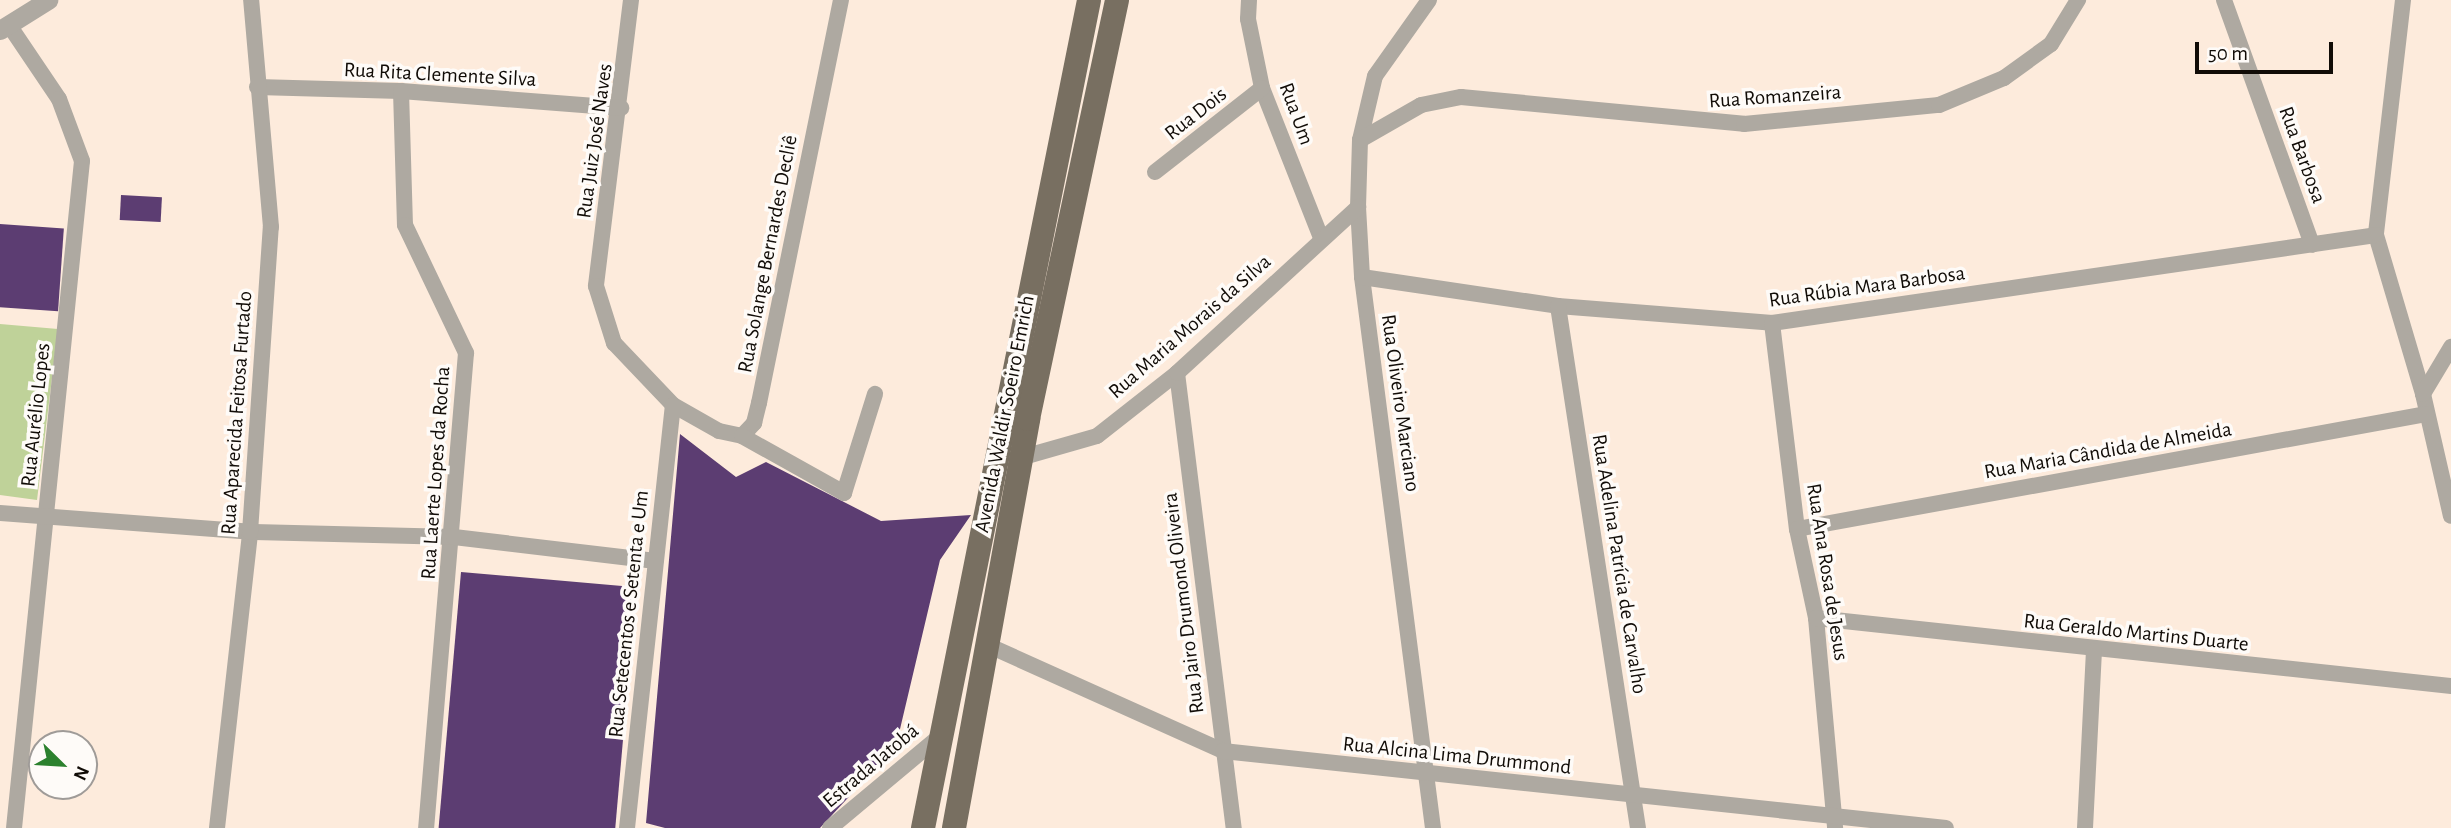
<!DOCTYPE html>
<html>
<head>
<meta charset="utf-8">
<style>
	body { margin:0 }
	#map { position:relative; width:2451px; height:828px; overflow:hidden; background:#fdebdc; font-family:"Alegreya Sans",sans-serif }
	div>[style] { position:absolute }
	.green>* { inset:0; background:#bfd299 }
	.building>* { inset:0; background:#5c3d72; transform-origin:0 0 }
	.minor>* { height:16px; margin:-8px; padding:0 8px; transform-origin:8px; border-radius:8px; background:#aea9a1 }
	.tertiary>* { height:19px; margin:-9.5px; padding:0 9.5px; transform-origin:9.5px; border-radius:9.5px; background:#aea9a1 }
	.primary>* { height:24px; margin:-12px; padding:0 12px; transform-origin:12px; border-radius:12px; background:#786f61 }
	span { translate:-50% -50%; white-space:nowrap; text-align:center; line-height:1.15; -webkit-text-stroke:7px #fefbf8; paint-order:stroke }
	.street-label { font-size:21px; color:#110c07 }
	.north { position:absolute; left:28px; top:730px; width:70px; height:70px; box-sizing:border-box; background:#fefbf8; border:2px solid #9f9b98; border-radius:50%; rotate:114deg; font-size:19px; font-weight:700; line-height:28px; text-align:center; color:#110c07 }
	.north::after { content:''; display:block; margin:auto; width:24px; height:32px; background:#2c812e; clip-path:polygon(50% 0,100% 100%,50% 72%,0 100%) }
	.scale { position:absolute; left:2195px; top:42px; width:138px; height:32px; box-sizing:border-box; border:4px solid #110c07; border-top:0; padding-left:9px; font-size:21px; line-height:24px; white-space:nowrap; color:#110c07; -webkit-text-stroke:5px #fefbf8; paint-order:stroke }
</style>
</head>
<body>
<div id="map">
	<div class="green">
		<div style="clip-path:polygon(0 324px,58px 329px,37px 500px,0 495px)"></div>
	</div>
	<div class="building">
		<div style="left:121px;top:195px;width:41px;height:25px;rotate:3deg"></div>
		<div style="left:0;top:224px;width:64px;height:83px;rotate:4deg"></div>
		<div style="clip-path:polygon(680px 434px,736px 477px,766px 462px,881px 521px,971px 515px,940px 560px,896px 746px,820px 828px,665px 828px,646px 823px)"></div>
		<div style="left:461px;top:572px;width:176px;height:257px;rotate:5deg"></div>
	</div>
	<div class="minor">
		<div style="left:631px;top:0;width:288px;rotate:97deg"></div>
		<div style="left:596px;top:286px;width:60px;rotate:72.5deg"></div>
		<div style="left:614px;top:343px;width:86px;rotate:46.4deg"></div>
		<div style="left:673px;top:405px;width:53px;rotate:29.5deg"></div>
		<div style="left:719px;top:431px;width:24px;rotate:12deg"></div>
		<div style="left:742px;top:436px;width:18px;rotate:-47deg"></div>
		<div style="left:754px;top:423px;width:21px;rotate:-76deg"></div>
		<div style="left:759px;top:403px;width:411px;rotate:-78.5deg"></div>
		<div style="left:1249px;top:0;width:19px;rotate:93deg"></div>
		<div style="left:1248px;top:19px;width:70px;rotate:78.5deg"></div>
		<div style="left:1262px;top:88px;width:161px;rotate:68.5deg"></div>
		<div style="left:1429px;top:0;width:93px;rotate:125.4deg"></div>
		<div style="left:1375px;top:76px;width:66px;rotate:103.2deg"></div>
		<div style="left:1360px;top:140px;width:67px;rotate:91.7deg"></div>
		<div style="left:1358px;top:207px;width:70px;rotate:86.7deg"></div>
		<div style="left:1362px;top:277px;width:556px;rotate:82.66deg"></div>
		<div style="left:2224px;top:0;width:260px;rotate:70.2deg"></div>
		<div style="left:2403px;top:0;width:237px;rotate:96.6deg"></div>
		<div style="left:2376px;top:235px;width:166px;rotate:73.5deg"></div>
		<div style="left:2423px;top:394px;width:125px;rotate:77.1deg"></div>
		<div style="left:9px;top:25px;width:89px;rotate:56deg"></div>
		<div style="left:59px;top:99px;width:66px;rotate:69.6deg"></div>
		<div style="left:82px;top:161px;width:670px;rotate:95.82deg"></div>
		<div style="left:257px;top:87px;width:144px;rotate:1.6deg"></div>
		<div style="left:401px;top:91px;width:221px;rotate:4.4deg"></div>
		<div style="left:401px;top:91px;width:134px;rotate:88.3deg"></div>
		<div style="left:405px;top:225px;width:142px;rotate:64.5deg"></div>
		<div style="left:466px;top:353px;width:477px;rotate:94.8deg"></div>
		<div style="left:1360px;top:140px;width:70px;rotate:-29.8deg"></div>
		<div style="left:1421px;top:105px;width:41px;rotate:-11.3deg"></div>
		<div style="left:1461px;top:97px;width:284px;rotate:5.4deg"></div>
		<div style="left:1744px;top:124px;width:196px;rotate:-5.6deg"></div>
		<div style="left:1939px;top:105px;width:70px;rotate:-22.6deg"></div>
		<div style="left:2004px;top:78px;width:58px;rotate:-35.9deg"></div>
		<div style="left:2051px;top:44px;width:52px;rotate:-58.5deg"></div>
		<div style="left:1155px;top:172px;width:136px;rotate:-38.1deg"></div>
		<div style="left:1362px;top:277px;width:198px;rotate:8.4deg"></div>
		<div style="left:1558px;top:306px;width:215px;rotate:4.5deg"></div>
		<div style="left:1772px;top:323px;width:610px;rotate:-8.29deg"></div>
		<div style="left:1558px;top:306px;width:528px;rotate:81.29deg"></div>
		<div style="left:1772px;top:323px;width:208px;rotate:83.1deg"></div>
		<div style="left:1797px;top:529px;width:91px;rotate:77.9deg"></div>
		<div style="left:1816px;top:618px;width:211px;rotate:84.8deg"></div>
		<div style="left:1177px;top:373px;width:459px;rotate:82.9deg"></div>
		<div style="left:2423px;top:394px;width:55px;rotate:-59.2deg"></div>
		<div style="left:742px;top:436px;width:117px;rotate:29.2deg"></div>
		<div style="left:844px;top:493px;width:104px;rotate:-72.6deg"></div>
		<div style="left:1013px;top:460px;width:87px;rotate:-15.9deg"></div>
		<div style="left:1097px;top:436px;width:102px;rotate:-38.2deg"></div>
		<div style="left:1177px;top:373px;width:246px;rotate:-42.5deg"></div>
		<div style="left:0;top:513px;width:251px;rotate:4.3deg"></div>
		<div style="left:250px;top:532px;width:204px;rotate:1.4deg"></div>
		<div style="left:454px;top:537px;width:203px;rotate:6.8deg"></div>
		<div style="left:1797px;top:529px;width:639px;rotate:-10.36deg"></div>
		<div style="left:1816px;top:618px;width:639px;rotate:6.11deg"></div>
		<div style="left:985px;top:644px;width:261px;rotate:24.2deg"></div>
		<div style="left:1223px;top:751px;width:727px;rotate:6.08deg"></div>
		<div style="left:217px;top:828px;width:298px;rotate:-83.6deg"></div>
		<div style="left:250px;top:532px;width:306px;rotate:-86.1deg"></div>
		<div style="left:271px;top:227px;width:228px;rotate:-95deg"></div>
		<div style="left:627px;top:828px;width:425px;rotate:-83.8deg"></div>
		<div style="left:830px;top:828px;width:143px;rotate:-39.9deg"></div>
		<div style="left:2085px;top:828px;width:177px;rotate:-87.1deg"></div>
	</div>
	<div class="tertiary">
		<div style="left:0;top:30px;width:57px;rotate:-32deg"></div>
	</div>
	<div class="primary">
		<div style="left:923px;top:828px;width:844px;rotate:-78.66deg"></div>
		<div style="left:954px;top:828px;width:416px;rotate:-79.7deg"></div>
		<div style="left:1028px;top:419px;width:428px;rotate:-78deg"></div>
	</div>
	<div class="street-label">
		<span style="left:440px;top:75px;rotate:3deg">Rua Rita Clemente Silva</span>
		<span style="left:1775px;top:97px;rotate:-4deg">Rua Romanzeira</span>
		<span style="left:1196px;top:114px;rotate:-38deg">Rua Dois</span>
		<span style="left:1296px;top:114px;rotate:70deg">Rua Um</span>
		<span style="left:595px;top:141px;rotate:-82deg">Rua Juiz José Naves</span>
		<span style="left:2302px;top:155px;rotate:70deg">Rua Barbosa</span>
		<span style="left:768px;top:254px;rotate:-79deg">Rua Solange Bernardes Decliê</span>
		<span style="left:1867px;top:287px;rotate:-8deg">Rua Rúbia Mara Barbosa</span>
		<span style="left:1190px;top:327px;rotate:-41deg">Rua Maria Morais da Silva</span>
		<span style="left:1400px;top:403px;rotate:82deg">Rua Oliveiro Marciano</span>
		<span style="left:237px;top:413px;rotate:-86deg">Rua Aparecida Feitosa Furtado</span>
		<span style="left:1005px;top:414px;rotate:-79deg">Avenida Waldir Soeiro Emrich</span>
		<span style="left:36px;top:415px;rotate:-84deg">Rua Aurélio Lopes</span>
		<span style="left:2108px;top:451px;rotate:-10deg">Rua Maria Cândida de Almeida</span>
		<span style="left:436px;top:473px;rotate:-86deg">Rua Laerte Lopes da Rocha</span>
		<span style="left:1619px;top:564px;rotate:81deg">Rua Adelina Patrícia de Carvalho</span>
		<span style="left:1827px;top:572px;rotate:81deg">Rua Ana Rosa de Jesus</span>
		<span style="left:1184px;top:603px;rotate:-97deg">Rua Jairo Drumond Oliveira</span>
		<span style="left:629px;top:614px;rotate:-84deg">Rua Setecentos e Setenta e Um</span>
		<span style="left:2136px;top:633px;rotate:6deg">Rua Geraldo Martins Duarte</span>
		<span style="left:1457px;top:756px;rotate:6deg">Rua Alcina Lima Drummond</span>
		<span style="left:871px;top:766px;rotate:-40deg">Estrada Jatobá</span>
	</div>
	<div class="north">N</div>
	<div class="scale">50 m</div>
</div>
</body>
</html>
